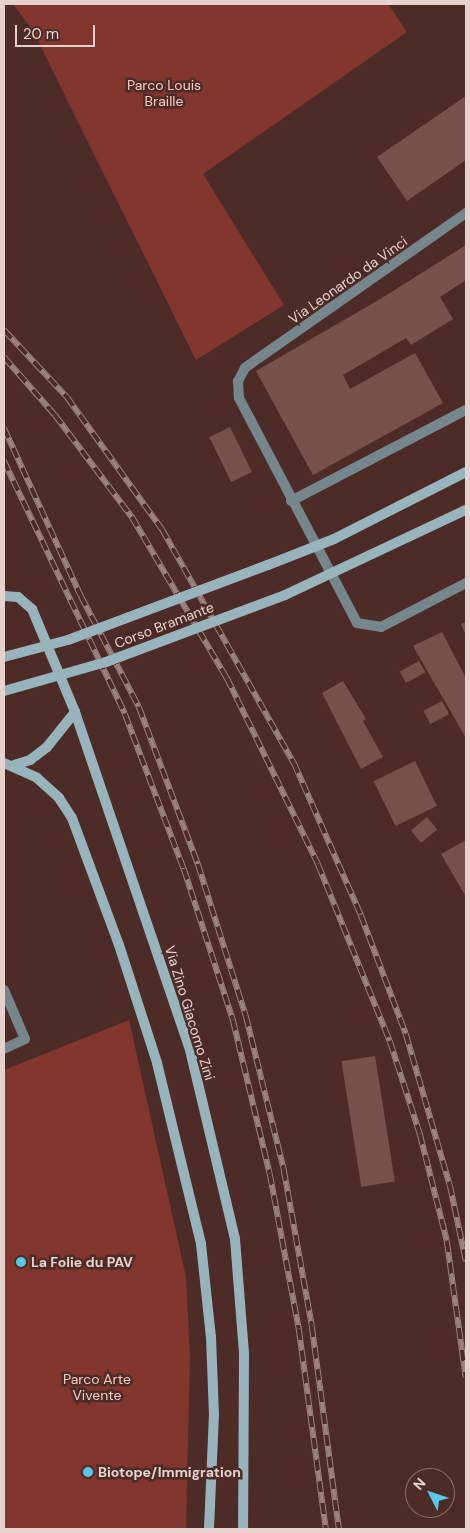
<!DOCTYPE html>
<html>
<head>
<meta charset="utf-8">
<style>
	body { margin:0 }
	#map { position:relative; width:470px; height:1533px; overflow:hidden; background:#4d2c28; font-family:"DM Sans",sans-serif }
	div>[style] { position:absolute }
	.green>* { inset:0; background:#82362d }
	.building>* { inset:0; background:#76524d; transform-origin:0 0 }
	.lane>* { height:10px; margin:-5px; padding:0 5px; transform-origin:5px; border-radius:5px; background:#75868c }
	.street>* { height:10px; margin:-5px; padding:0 5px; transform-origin:5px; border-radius:5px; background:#75868c }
	.secondary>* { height:10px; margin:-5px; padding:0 5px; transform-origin:5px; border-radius:5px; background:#97b3bc }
	.rail>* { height:5.5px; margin-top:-2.75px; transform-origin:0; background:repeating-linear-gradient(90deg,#4d2c28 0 11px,#9c827e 0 22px); box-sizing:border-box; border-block:1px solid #9c827e }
	.secondary-bridge>* { height:10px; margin:-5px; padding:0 5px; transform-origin:5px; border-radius:5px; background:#97b3bc }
	.dots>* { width:14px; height:14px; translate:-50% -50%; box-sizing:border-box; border:2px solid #4d2c28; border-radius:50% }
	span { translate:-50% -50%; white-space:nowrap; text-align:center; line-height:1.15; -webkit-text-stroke:5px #4d2c28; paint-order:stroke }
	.park-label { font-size:14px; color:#f8c9c1 }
	.street-label { font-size:14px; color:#e6d1cd }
	.poi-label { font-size:14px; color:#e6d1cd; font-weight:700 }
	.left { translate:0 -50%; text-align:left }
	.frame { position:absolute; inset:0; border:5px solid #e6d1cd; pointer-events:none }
	.north { position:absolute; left:405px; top:1468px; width:50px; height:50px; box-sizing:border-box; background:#4d2c28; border:1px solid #8a6e6a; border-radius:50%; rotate:311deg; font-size:14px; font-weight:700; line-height:20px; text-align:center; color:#e6d1cd }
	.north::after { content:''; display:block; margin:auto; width:18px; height:22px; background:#5bc8e7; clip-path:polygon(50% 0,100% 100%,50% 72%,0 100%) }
	.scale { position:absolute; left:15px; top:25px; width:80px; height:22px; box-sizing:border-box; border:2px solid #e6d1cd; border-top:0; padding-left:6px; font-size:15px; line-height:18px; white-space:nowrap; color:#e6d1cd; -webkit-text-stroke:4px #4d2c28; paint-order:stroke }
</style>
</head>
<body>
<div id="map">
	<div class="green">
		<div style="clip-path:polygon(13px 4px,388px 4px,407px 32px,203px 174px,284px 305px,196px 360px,32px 29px)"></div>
		<div style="clip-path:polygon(129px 1020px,186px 1277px,190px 1356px,186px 1529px,4px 1529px,4px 1070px)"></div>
	</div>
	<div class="building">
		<div style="clip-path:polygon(466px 96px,466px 160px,407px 201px,377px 157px)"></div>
		<div style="clip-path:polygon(466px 245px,466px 280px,440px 297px,453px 319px,411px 345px,406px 338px,343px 375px,350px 389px,415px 353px,443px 403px,313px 475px,256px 371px,382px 298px)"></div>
		<div style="left:230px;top:427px;width:50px;height:23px;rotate:64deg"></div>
		<div style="clip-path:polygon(466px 622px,466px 635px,461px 624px)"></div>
		<div style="clip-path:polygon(442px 632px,466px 678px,466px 738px,413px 646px)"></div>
		<div style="left:419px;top:661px;width:13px;height:22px;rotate:61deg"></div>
		<div style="clip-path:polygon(343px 681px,366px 719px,363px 721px,383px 757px,361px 769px,322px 693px)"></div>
		<div style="left:442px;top:701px;width:15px;height:21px;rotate:62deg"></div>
		<div style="left:415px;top:761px;width:50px;height:46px;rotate:64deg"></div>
		<div style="left:427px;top:817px;width:16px;height:21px;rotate:50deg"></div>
		<div style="clip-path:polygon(466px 840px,466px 897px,441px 854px)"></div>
		<div style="left:375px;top:1056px;width:127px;height:34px;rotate:81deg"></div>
	</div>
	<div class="lane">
		<div style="left:4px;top:990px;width:53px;rotate:66.8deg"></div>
		<div style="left:25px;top:1039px;width:23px;rotate:155deg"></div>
	</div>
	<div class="street">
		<div style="left:466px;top:213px;width:270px;rotate:145deg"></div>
		<div style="left:245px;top:368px;width:15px;rotate:118deg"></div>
		<div style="left:238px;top:381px;width:17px;rotate:87deg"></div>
		<div style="left:239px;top:398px;width:254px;rotate:62.3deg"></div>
		<div style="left:357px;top:623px;width:24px;rotate:9deg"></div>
		<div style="left:381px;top:627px;width:96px;rotate:-27.4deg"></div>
		<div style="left:291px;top:501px;width:197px;rotate:-27.5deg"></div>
	</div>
	<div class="secondary">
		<div style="left:4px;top:596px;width:14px;rotate:4deg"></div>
		<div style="left:18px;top:597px;width:18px;rotate:41deg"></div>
		<div style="left:32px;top:609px;width:112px;rotate:67.3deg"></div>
		<div style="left:75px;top:712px;width:357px;rotate:71.2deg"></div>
		<div style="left:190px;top:1050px;width:194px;rotate:76.6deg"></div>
		<div style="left:235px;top:1239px;width:114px;rotate:85.5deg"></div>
		<div style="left:244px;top:1353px;width:176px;rotate:90.3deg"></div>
		<div style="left:4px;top:763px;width:36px;rotate:24deg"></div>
		<div style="left:37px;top:778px;width:30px;rotate:42deg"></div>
		<div style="left:59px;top:798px;width:24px;rotate:57deg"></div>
		<div style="left:72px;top:818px;width:135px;rotate:69.7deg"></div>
		<div style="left:119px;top:945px;width:124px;rotate:72.1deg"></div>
		<div style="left:157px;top:1063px;width:186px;rotate:76.3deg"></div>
		<div style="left:201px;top:1244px;width:94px;rotate:83.9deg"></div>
		<div style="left:211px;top:1337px;width:77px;rotate:87.8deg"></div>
		<div style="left:214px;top:1414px;width:115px;rotate:92.5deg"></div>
		<div style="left:14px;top:765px;width:17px;rotate:-17deg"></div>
		<div style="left:30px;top:760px;width:21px;rotate:-37deg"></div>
		<div style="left:47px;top:747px;width:45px;rotate:-51.3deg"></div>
	</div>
	<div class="rail">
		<div style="left:4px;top:330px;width:92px;rotate:46.8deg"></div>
		<div style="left:67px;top:397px;width:163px;rotate:54.3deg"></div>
		<div style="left:162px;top:529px;width:269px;rotate:60.6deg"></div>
		<div style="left:294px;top:763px;width:166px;rotate:66.2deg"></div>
		<div style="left:361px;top:915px;width:127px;rotate:69.3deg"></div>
		<div style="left:406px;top:1034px;width:157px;rotate:73.8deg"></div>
		<div style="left:450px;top:1185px;width:78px;rotate:78.1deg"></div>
		<div style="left:4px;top:357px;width:77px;rotate:48.7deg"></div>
		<div style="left:55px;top:415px;width:128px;rotate:53deg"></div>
		<div style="left:132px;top:517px;width:187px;rotate:59.5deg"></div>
		<div style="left:227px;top:678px;width:207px;rotate:63.9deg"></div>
		<div style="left:318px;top:864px;width:191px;rotate:67.9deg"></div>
		<div style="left:390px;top:1041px;width:98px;rotate:72.1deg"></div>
		<div style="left:420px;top:1134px;width:110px;rotate:75.8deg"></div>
		<div style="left:447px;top:1241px;width:138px;rotate:82.1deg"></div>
		<div style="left:4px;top:428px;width:185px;rotate:65.4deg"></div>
		<div style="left:81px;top:596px;width:125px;rotate:62.4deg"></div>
		<div style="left:139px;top:707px;width:168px;rotate:69.4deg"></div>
		<div style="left:198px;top:864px;width:159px;rotate:72.5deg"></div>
		<div style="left:246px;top:1016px;width:159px;rotate:76.1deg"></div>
		<div style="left:284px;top:1170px;width:158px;rotate:79.8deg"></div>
		<div style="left:312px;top:1326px;width:205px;rotate:82.4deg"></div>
		<div style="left:4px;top:461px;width:280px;rotate:64.4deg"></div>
		<div style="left:125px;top:714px;width:166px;rotate:69.2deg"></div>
		<div style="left:184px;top:869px;width:159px;rotate:72deg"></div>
		<div style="left:233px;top:1020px;width:158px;rotate:76.5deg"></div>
		<div style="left:270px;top:1174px;width:158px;rotate:79.4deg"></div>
		<div style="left:299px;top:1329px;width:202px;rotate:82.3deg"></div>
	</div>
	<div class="secondary-bridge">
		<div style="left:4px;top:657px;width:66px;rotate:-14.9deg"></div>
		<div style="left:68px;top:640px;width:214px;rotate:-20.6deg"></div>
		<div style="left:268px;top:565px;width:71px;rotate:-21.5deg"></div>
		<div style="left:334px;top:539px;width:148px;rotate:-26.9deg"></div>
		<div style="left:4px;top:691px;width:106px;rotate:-15.9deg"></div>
		<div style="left:106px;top:662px;width:191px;rotate:-20.5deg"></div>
		<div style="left:285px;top:595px;width:200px;rotate:-25.2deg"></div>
	</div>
	<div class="dots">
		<div style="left:21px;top:1262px;background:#5bc8e7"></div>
		<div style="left:88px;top:1472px;background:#5bc8e7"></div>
	</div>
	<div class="park-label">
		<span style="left:164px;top:93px">Parco Louis<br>Braille</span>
		<span style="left:97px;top:1387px">Parco Arte<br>Vivente</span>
	</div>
	<div class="street-label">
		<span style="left:348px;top:280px;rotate:-35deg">Via Leonardo da Vinci</span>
		<span style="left:164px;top:625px;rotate:-21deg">Corso Bramante</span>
		<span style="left:190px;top:1013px;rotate:73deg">Via Zino Giacomo Zini</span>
	</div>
	<div class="poi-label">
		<span class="left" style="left:31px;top:1262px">La Folie du PAV</span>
		<span class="left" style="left:98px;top:1472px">Biotope/Immigration</span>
	</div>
	<div class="frame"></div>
	<div class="north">N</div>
	<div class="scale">20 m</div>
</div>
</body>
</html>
